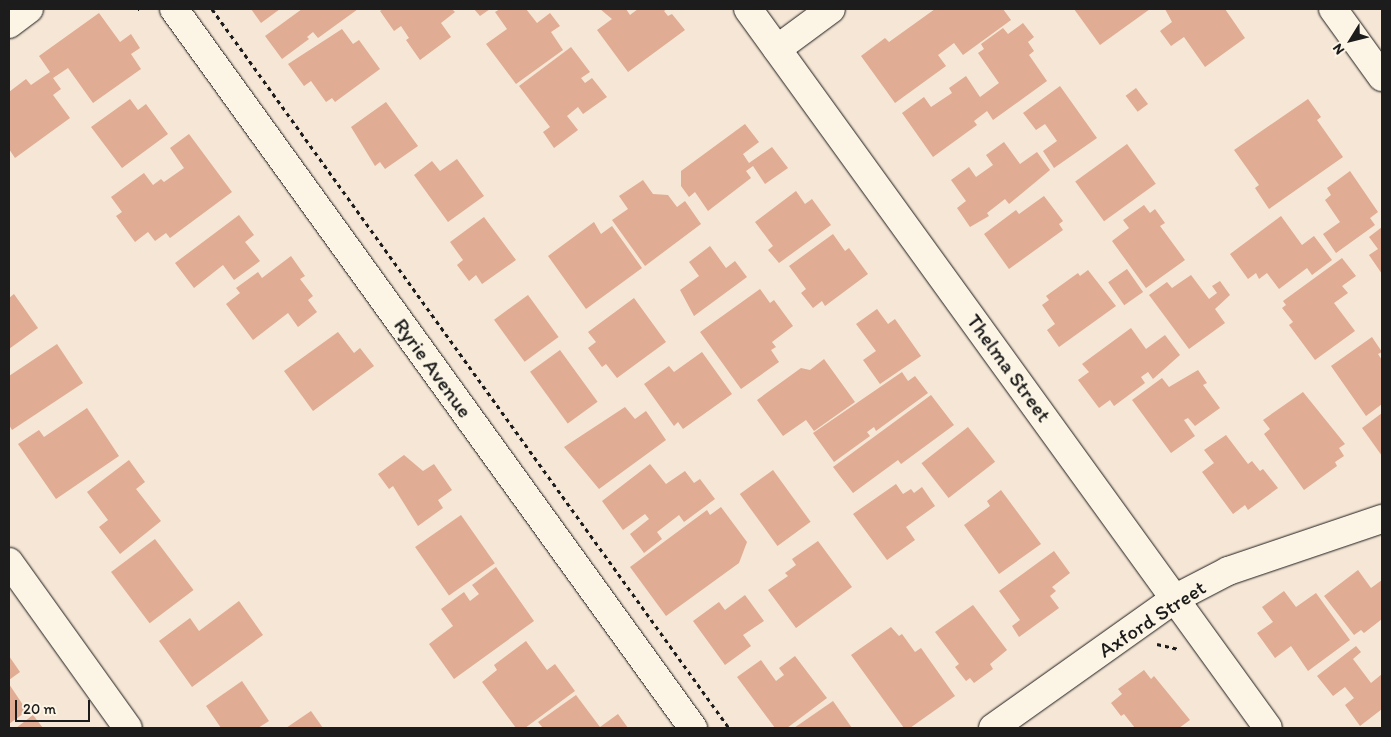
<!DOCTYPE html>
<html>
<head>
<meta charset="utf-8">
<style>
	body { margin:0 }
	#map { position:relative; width:1391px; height:737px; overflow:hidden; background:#f6e6d5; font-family:Itim,sans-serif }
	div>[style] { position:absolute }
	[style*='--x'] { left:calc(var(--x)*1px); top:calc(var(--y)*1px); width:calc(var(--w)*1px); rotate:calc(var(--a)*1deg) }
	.building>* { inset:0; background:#e0ac93; transform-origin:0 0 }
	.path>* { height:3px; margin-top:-1.5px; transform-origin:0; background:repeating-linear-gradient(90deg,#1c1c1c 0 4px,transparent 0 8px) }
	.roads { filter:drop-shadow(0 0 1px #1c1c1c) drop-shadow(0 0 1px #1c1c1c) }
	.street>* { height:28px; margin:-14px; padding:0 14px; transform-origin:14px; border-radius:14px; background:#fcf5e5 }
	span { translate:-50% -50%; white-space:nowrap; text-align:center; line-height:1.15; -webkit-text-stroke:4px #fcf5e5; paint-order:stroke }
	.street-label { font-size:21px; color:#1c1c1c }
	.frame { position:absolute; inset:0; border:10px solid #1c1c1c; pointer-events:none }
	.north { position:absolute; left:1326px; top:15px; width:50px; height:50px; -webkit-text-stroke:4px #fcf5e5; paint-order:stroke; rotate:234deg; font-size:14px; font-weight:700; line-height:20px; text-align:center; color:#1c1c1c }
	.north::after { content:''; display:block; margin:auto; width:18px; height:22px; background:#1c1c1c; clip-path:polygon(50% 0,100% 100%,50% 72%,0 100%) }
	.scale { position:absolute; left:15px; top:700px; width:75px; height:22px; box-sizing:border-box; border:2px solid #1c1c1c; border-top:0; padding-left:6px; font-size:15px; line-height:18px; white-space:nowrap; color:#1c1c1c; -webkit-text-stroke:4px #fcf5e5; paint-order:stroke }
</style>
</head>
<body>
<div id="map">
	<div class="building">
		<i style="clip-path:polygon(251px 9px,280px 9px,261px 23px)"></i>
		<i style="clip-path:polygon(302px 9px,358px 9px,318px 38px,313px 32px,307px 37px,309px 39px,282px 59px,265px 36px)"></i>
		<i style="clip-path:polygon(383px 9px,452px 9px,455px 12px,441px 23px,451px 37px,420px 60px,406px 40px,409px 38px,401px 26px,394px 31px,380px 11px)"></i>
		<i style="clip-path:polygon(474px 9px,490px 9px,480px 16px)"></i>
		<i style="clip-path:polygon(500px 9px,526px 9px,537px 23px,550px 13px,560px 26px,551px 32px,563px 50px,516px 84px,486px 44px,507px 29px,495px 12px)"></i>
		<i style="clip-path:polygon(600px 9px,626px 9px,630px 15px,638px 9px,667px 9px,664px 11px,668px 16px,672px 14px,685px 30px,628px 72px,597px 30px,612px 19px)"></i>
		<i style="clip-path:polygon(935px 9px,1003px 9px,1011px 20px,963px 55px,954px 43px,938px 55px,946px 66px,895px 103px,861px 56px,885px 38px,889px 42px)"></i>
		<i style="clip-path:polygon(1074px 9px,1150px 9px,1100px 45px)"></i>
		<i style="clip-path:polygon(1165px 9px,1225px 9px,1245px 38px,1205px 67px,1184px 37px,1171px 46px,1160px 31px,1172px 22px)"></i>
		<i style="clip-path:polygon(99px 13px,120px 42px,131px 34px,140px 48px,131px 54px,141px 69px,93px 103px,68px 68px,53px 78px,61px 89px,53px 95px,70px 118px,15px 158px,9px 149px,9px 92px,26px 79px,31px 85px,50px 72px,39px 56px)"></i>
		<i style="clip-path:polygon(1023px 23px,1034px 37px,1028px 42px,1034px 51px,1029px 55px,1047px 81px,993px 120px,987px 111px,974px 121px,977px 125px,933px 157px,902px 113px,924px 97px,931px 107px,952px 93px,949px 88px,966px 76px,980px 97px,999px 83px,978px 53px,984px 49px,981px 44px,1003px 28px,1008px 34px)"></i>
		<i style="clip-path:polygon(342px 29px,353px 44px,359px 40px,380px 69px,335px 102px,332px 98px,326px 102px,311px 81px,304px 86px,288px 64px)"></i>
		<i style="clip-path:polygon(571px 47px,590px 72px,581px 78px,585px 83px,592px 78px,607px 97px,583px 114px,578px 107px,567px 116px,578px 130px,554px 148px,543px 132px,550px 127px,519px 86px)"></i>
		<i style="clip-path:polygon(1060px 86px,1097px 138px,1054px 168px,1043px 151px,1057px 141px,1045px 124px,1036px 130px,1023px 113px)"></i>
		<i style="left:1136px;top:88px;width:20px;height:13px;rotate:53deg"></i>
		<i style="clip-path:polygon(130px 99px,138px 110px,146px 104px,168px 134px,122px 168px,91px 127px)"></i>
		<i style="clip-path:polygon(1308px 99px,1321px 117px,1317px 120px,1343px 157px,1269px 209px,1255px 188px,1259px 185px,1234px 150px)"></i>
		<i style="clip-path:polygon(386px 102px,418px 146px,385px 169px,380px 162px,375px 166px,351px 127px)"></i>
		<i style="clip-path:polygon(745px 124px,759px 142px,743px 154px,749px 163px,772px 147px,788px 168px,765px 184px,753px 166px,746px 171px,751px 178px,708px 211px,695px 192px,689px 197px,681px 186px,681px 171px)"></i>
		<i style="clip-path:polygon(189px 134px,232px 192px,170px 238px,166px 233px,155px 241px,148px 232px,135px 242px,116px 216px,122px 212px,111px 197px,144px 173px,153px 185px,161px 179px,164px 182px,184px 168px,170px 148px)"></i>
		<i style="clip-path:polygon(1004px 142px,1020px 164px,1037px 152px,1050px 170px,1009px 204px,1005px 199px,987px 213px,989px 216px,970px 227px,957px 208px,966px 201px,951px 180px,969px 167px,976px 177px,993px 165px,986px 155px)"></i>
		<i style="left:1127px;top:144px;width:49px;height:64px;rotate:54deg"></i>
		<i style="clip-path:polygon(457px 159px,484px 196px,448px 222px,414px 175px,432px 161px,440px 171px)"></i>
		<i style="clip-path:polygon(1350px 171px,1378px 212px,1370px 218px,1375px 225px,1336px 253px,1323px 234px,1340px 222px,1325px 200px,1331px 195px,1327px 188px)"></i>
		<i style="clip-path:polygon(643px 180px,653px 194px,668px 195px,677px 207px,685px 201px,701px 224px,645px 266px,612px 220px,628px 209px,619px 196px)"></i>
		<i style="clip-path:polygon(796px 191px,805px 204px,812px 199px,831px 225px,779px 263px,768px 250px,773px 246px,755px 222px)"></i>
		<i style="clip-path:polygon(1044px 196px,1063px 221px,1059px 224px,1063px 230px,1009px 269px,984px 234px,1016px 210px,1019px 214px)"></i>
		<i style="clip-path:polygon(1144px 205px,1150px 213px,1155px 209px,1165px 223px,1160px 226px,1185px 260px,1146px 288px,1112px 241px,1129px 228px,1123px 220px)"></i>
		<i style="clip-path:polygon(239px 215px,254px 235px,245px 242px,260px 261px,234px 280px,223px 265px,194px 288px,175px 263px)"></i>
		<i style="clip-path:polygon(1281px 216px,1302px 245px,1314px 236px,1332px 260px,1312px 275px,1307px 268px,1279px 289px,1267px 273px,1259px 279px,1256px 273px,1248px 279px,1230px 254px)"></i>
		<i style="clip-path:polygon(484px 217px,516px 260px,482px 284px,476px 275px,469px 281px,457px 265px,463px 260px,450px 242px)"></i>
		<i style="clip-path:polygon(594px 222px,601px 234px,612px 226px,642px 268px,586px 309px,548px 256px)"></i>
		<i style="clip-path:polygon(1382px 227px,1382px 274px,1369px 255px,1378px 249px,1369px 237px)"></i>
		<i style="clip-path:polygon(833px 234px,845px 251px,849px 248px,868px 274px,825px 306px,822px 301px,813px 308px,801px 293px,806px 289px,789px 266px)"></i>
		<i style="clip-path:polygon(710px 246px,726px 268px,735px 261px,747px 277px,694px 316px,680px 290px,699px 276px,689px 262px)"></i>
		<i style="clip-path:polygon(291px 256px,305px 276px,300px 279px,313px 296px,308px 300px,317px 312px,298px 327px,288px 313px,253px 340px,226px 304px,240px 293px,236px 288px,258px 272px,262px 278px)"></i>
		<i style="clip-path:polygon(1342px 258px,1356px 276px,1342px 286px,1348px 293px,1334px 303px,1355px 331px,1315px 360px,1289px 325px,1293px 322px,1282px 308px,1286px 305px,1283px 301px)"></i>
		<i style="left:1127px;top:269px;width:28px;height:23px;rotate:55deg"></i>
		<i style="clip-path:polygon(1088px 270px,1116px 306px,1059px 347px,1047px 330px,1055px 324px,1042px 305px,1049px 300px,1046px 296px,1078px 273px,1080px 276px)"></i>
		<i style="clip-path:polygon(1191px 275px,1209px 299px,1217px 293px,1212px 286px,1220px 281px,1230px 295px,1215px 309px,1225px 323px,1189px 349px,1149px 295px,1167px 282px,1172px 288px)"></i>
		<i style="clip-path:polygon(760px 289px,770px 303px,774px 300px,793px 326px,772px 342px,776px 347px,771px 350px,779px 362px,741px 389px,700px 332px)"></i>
		<i style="clip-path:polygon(14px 294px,38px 328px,9px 349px,9px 298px)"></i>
		<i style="left:528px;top:295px;width:52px;height:42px;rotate:54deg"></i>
		<i style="clip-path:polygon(634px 298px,666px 342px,617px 378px,606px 364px,602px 367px,588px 348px,596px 342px,588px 332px)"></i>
		<i style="clip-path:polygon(877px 309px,888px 324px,895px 319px,921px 356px,880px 384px,863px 360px,876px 351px,856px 324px)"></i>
		<i style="clip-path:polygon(1131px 328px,1146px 349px,1165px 335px,1180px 355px,1153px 379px,1148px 372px,1141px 377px,1145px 383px,1114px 406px,1110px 400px,1099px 408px,1078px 380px,1089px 372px,1082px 364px)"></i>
		<i style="clip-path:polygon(338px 332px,354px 353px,360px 348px,374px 366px,313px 411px,284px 371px)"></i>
		<i style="clip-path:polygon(1372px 337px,1382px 352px,1378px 354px,1382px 360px,1382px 404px,1366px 416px,1331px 366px)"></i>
		<i style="clip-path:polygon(57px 344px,83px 383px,12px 430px,9px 425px,9px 376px)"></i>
		<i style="left:560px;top:350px;width:64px;height:37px;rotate:54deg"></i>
		<i style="clip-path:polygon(702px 352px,732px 394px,683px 429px,678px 422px,674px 426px,644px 384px,669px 366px,674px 372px)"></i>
		<i style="clip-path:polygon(824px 359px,855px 402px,814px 431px,806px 420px,783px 436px,757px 400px,801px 368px,810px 370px)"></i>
		<i style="clip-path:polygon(1198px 370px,1207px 383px,1203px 385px,1220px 408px,1195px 426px,1188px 418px,1184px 420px,1195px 436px,1171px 453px,1132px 400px,1162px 378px,1169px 387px)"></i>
		<i style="clip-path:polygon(902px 372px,908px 381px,915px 376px,928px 393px,876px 431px,874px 427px,867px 432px,870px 436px,834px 462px,813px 433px)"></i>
		<i style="clip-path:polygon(1303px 392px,1345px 444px,1339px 448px,1344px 456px,1335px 462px,1337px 466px,1304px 490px,1264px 434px,1270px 429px,1263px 420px)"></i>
		<i style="clip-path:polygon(931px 395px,954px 425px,901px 464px,898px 460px,853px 493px,833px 467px)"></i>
		<i style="clip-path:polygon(625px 407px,635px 419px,646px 411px,666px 440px,599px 489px,564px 447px)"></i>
		<i style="clip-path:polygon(87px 408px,119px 456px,56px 499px,18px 444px,39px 430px,44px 437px)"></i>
		<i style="clip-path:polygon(1382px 413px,1382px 456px,1362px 428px)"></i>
		<i style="left:968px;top:427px;width:44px;height:59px;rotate:52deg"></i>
		<i style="clip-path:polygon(1226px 435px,1248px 464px,1252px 461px,1260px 471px,1263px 469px,1278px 488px,1248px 510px,1245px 505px,1233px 514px,1202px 472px,1214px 463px,1204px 450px)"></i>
		<i style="clip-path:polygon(404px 455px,423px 471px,434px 464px,452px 490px,438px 500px,443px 508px,418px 526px,393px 486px,389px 489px,378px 474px)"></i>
		<i style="clip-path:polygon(129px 460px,145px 482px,136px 489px,161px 521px,120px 554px,99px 527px,108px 520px,87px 492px)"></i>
		<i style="clip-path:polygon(650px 464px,666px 484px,685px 471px,694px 483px,700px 479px,715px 499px,684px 522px,679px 515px,657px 532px,662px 539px,644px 553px,630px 534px,649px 519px,645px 514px,623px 530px,602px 501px)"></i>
		<i style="left:773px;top:470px;width:64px;height:41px;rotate:54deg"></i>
		<i style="clip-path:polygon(896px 484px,903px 494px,911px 489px,914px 493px,922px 487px,935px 506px,906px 527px,915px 540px,887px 560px,853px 514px)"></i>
		<i style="clip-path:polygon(1001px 490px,1041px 544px,999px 574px,964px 525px,990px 506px,987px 501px)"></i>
		<i style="clip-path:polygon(721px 507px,747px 542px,739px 563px,666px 616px,630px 567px,707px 510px,710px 515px)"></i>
		<i style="left:461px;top:515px;width:59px;height:56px;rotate:55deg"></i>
		<i style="left:155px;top:539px;width:64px;height:55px;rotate:53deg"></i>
		<i style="clip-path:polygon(818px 541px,852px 587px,796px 628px,768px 590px,788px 576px,785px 573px,796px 565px,792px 559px)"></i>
		<i style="clip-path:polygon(1054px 551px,1070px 573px,1052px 587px,1056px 591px,1050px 596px,1059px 608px,1019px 637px,1012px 626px,1020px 620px,999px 591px)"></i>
		<i style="clip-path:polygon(496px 567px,534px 621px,454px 679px,429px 644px,453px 626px,441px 609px,464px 592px,470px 601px,479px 594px,472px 585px)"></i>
		<i style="clip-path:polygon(1358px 570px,1371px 588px,1382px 580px,1382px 619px,1364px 633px,1361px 630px,1354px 635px,1324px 596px)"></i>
		<i style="clip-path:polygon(1284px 591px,1296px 607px,1316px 593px,1350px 640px,1308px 671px,1291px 646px,1275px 658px,1257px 633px,1273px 622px,1262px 607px)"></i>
		<i style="clip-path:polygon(745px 595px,764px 621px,743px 635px,751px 646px,725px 665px,693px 621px,719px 602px,725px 610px)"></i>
		<i style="clip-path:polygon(239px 601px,263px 635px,192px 687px,159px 641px,190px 618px,199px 631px)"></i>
		<i style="clip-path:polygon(973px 605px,1007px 650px,990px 664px,993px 669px,974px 683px,970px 678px,966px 681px,955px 667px,959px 664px,935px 632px)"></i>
		<i style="clip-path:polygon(891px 627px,899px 636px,902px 634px,915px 652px,921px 648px,955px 696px,910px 728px,904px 728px,851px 655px)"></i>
		<i style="clip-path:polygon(526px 641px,547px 670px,555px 664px,575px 691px,525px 728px,516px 728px,482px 682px,497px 670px,494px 665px)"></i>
		<i style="clip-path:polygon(1356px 646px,1361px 652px,1353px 659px,1371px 683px,1382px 674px,1382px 709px,1360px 726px,1345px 705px,1354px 698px,1345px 687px,1333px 696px,1317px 676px)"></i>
		<i style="clip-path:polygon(9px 656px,20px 672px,9px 680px)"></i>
		<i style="clip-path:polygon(795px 656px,827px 698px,787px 728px,775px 728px,737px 677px,761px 660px,776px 681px,784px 675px,779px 668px)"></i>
		<i style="clip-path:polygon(1144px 670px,1151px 679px,1154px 676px,1190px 720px,1179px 728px,1135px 728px,1124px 714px,1121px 716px,1111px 703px,1122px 694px,1118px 689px)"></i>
		<i style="clip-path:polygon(242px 681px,269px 721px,258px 728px,221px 728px,206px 706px)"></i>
		<i style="clip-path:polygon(9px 684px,27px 711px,9px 724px)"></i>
		<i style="clip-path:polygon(576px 695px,600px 727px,618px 714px,628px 728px,543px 728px,538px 722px)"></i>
		<i style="clip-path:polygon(833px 701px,852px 728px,794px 728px)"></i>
		<i style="clip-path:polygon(311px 711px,323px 728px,286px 728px)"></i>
		<i style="clip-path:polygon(33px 715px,43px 728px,16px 728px)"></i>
	</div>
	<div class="path">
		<i style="--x:138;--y:9;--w:1;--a:0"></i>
		<i style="--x:212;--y:9;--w:886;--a:54.28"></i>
		<i style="--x:1157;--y:644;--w:22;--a:13"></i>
	</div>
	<div class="roads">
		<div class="street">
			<i style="--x:174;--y:9;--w:887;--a:54.18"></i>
			<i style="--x:748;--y:9;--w:887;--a:54.12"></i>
			<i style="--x:1333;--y:9;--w:84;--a:54.2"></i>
			<i style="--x:9;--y:24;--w:25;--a:-37"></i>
			<i style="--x:777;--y:49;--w:67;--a:-36.5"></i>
			<i style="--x:9;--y:562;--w:204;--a:54.4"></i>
			<i style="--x:993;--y:728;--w:224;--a:-35.4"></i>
			<i style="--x:1176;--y:598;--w:59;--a:-27.4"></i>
			<i style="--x:1228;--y:571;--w:163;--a:-18.7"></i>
		</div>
	</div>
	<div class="street-label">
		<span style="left:433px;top:368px;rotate:54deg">Ryrie Avenue</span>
		<span style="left:1009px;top:368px;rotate:54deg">Thelma Street</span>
		<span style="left:1152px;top:619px;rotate:-33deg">Axford Street</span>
	</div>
	<div class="frame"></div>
	<div class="north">N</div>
	<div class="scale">20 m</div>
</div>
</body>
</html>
